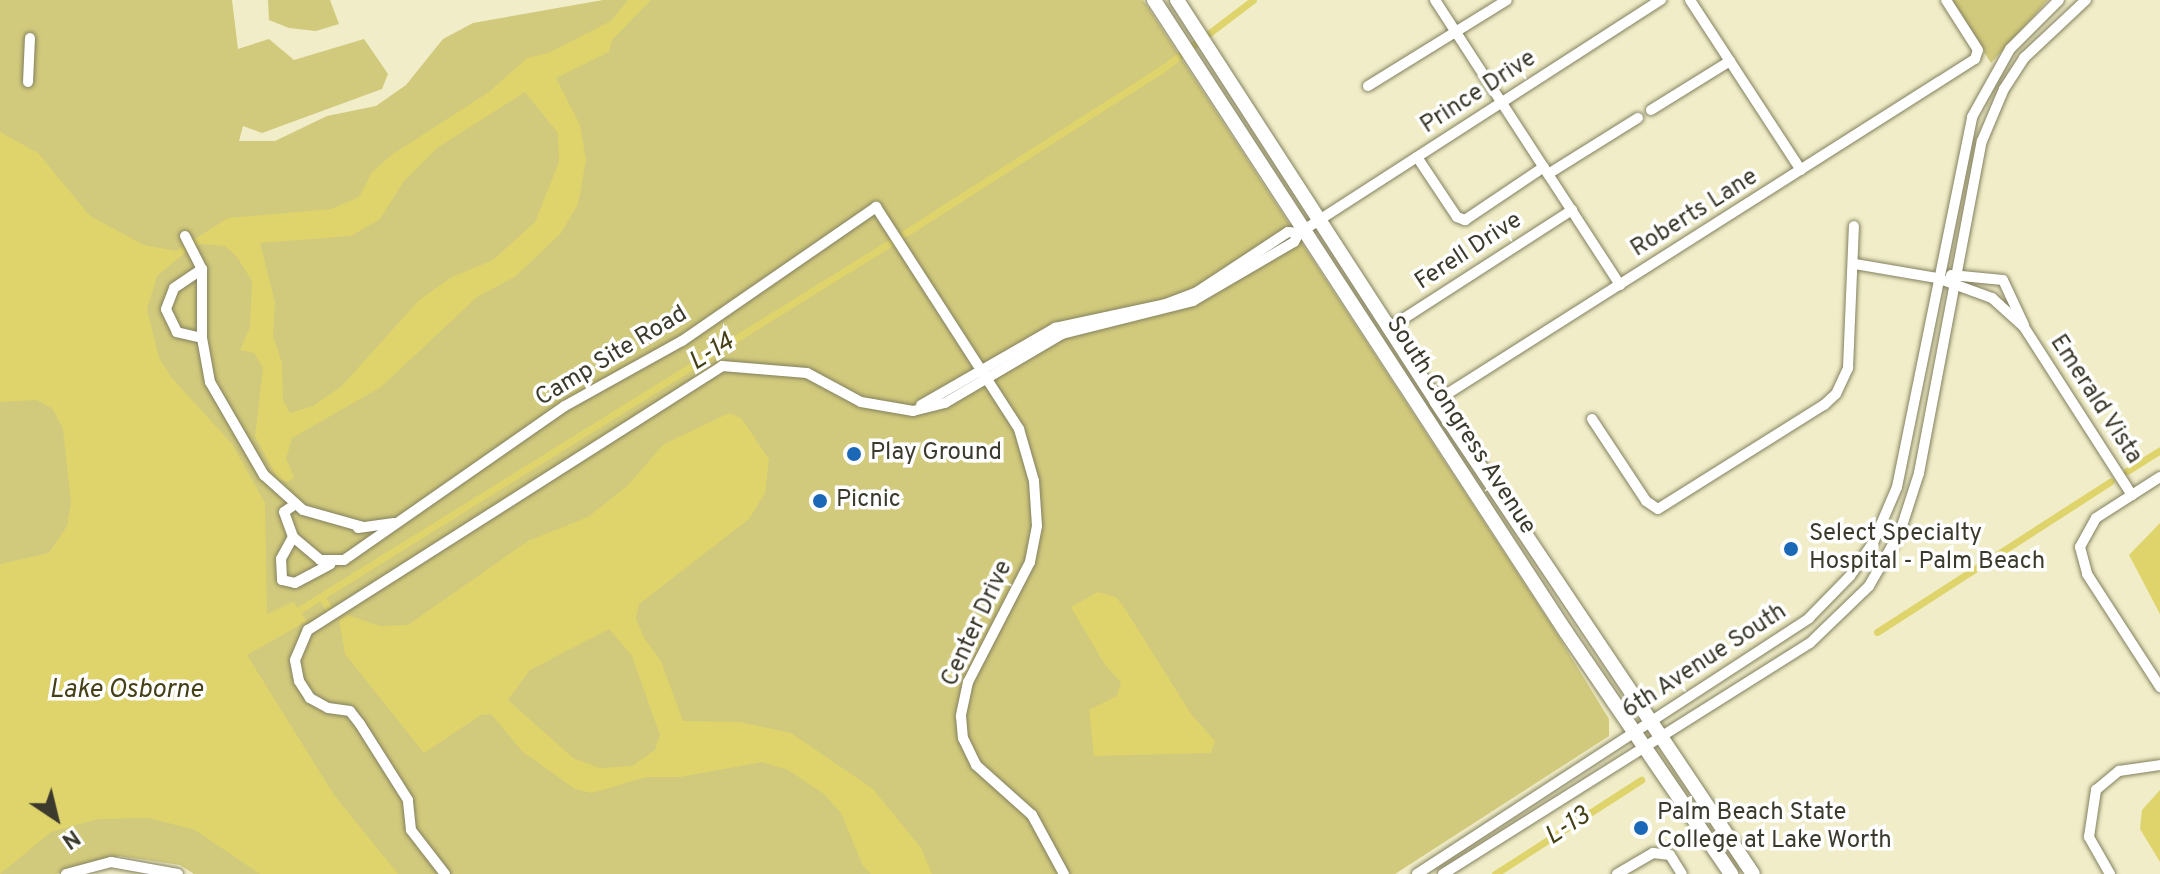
<!DOCTYPE html>
<html>
<head>
<meta charset="utf-8">
<style>
	body { margin:0 }
	#map { position:relative; width:2160px; height:874px; overflow:hidden; background:#f0edc8; font-family:Overpass,sans-serif }
	div>[style] { position:absolute }
	[style*='--x'] { left:calc(var(--x)*1px); top:calc(var(--y)*1px); width:calc(var(--w)*1px); rotate:calc(var(--a)*1deg) }
	.green>* { inset:0; background:#d1c97c }
	.water>* { inset:0; background:#dfd46c }
	.canal>* { height:7px; margin:-3.5px; padding:0 3.5px; transform-origin:3.5px; border-radius:3.5px; background:#dfd46c }
	.roads { filter:drop-shadow(0 0 2px #83805f) drop-shadow(0 0 2px #83805f) }
	.minor>* { height:10px; margin:-5px; padding:0 5px; transform-origin:5px; border-radius:5px; background:#fff }
	.major>* { height:14px; margin:-7px; padding:0 7px; transform-origin:7px; border-radius:7px; background:#fff }
	.dots>* { width:22px; height:22px; translate:-50% -50%; box-sizing:border-box; border:4px solid #fff; border-radius:50% }
	span { translate:-50% -50%; white-space:nowrap; text-align:center; line-height:1.15; -webkit-text-stroke:7px #fff; paint-order:stroke }
	.street-label { font-size:24px; color:#3c3a2c }
	.poi-label { font-size:24px; color:#3c3a2c }
	.left { translate:0 -50%; text-align:left }
	.water-label { font-size:26px; color:#454015; font-style:italic }
	.north { position:absolute; left:16px; top:778px; width:80px; height:80px; -webkit-text-stroke:6px #fff; paint-order:stroke; rotate:145deg; font-size:22px; font-weight:700; line-height:32px; text-align:center; color:#3c3a2c }
	.north::after { content:''; display:block; margin:auto; width:28px; height:36px; background:#3c3a2c; clip-path:polygon(50% 0,100% 100%,50% 72%,0 100%) }
</style>
</head>
<body>
<div id="map">
	<div class="green">
		<i style="clip-path:polygon(0 0,232px 0,238px 49px,269px 39px,294px 60px,364px 39px,388px 74px,382px 89px,262px 133px,243px 126px,239px 141px,275px 141px,327px 116px,376px 106px,406px 85px,443px 39px,473px 23px,603px 0,1143px 0,1552px 626px,1609px 719px,1609px 736px,1395px 874px,194px 874px,180px 865px,119px 856px,56px 874px,0 874px)"></i>
		<i style="clip-path:polygon(268px 0,330px 0,339px 24px,316px 31px,289px 28px,269px 20px)"></i>
		<i style="clip-path:polygon(1951px 0,2048px 0,1991px 63px)"></i>
	</div>
	<div class="water">
		<i style="clip-path:polygon(evenodd,628px 0,651px 0,612px 40px,609px 52px,556px 78px,580px 125px,586px 160px,578px 204px,561px 233px,516px 276px,477px 297px,381px 387px,292px 438px,286px 459px,294px 477px,288px 482px,278px 479px,255px 436px,263px 368px,254px 353px,240px 350px,250px 327px,252px 281px,237px 257px,225px 246px,201px 244px,186px 252px,157px 276px,147px 309px,159px 358px,171px 377px,232px 444px,265px 503px,267px 614px,293px 602px,307px 621px,247px 655px,334px 795px,398px 874px,260px 874px,195px 830px,149px 818px,98px 819px,51px 832px,0 874px,0 564px,49px 553px,67px 526px,71px 503px,63px 429px,53px 409px,37px 400px,0 402px,0 132px,38px 153px,90px 216px,144px 245px,176px 251px,228px 218px,331px 209px,359px 197px,372px 172px,393px 154px,489px 92px,527px 58px,548px 53px,611px 21px,628px 0,525px 92px,558px 133px,559px 162px,535px 222px,493px 260px,452px 277px,419px 300px,342px 386px,313px 406px,290px 413px,283px 400px,282px 363px,273px 336px,275px 302px,260px 243px,351px 236px,380px 219px,404px 181px,437px 148px,525px 92px)"></i>
		<i style="clip-path:polygon(evenodd,729px 413px,741px 418px,769px 459px,765px 493px,749px 519px,639px 604px,636px 619px,644px 638px,661px 661px,683px 721px,740px 722px,791px 733px,873px 789px,921px 848px,932px 874px,871px 874px,863px 866px,841px 813px,824px 794px,788px 770px,762px 762px,680px 777px,647px 777px,592px 793px,575px 789px,523px 752px,491px 714px,481px 715px,424px 753px,345px 654px,339px 620px,348px 615px,380px 626px,408px 625px,528px 541px,588px 517px,627px 486px,664px 444px,729px 413px,609px 629px,632px 656px,660px 735px,655px 750px,632px 766px,600px 768px,573px 758px,508px 700px,530px 670px,609px 629px)"></i>
		<i style="clip-path:polygon(2160px 523px,2160px 614px,2129px 555px)"></i>
		<i style="clip-path:polygon(1098px 592px,1116px 597px,1127px 612px,1191px 714px,1215px 741px,1211px 753px,1094px 756px,1089px 710px,1117px 696px,1121px 682px,1105px 665px,1071px 607px)"></i>
		<i style="clip-path:polygon(2160px 790px,2160px 862px,2140px 829px,2142px 810px)"></i>
	</div>
	<div class="canal">
		<i style="--x:2127;--y:471;--w:39;--a:-32"></i>
		<i style="--x:321;--y:597;--w:14;--a:56"></i>
		<i style="--x:291;--y:615;--w:699;--a:-31.85"></i>
		<i style="--x:885;--y:246;--w:329;--a:-32.6"></i>
		<i style="--x:1162;--y:69;--w:114;--a:-37.2"></i>
		<i style="--x:1877;--y:632;--w:278;--a:-32.8"></i>
		<i style="--x:1495;--y:874;--w:174;--a:-32.8"></i>
	</div>
	<div class="roads">
		<div class="minor">
			<i style="--x:1435;--y:0;--w:340;--a:57"></i>
			<i style="--x:1690;--y:0;--w:203;--a:56.9"></i>
			<i style="--x:28;--y:82;--w:44;--a:-87.4"></i>
			<i style="--x:1368;--y:86;--w:163;--a:-31.7"></i>
			<i style="--x:1651;--y:110;--w:93;--a:-31.8"></i>
			<i style="--x:1417;--y:157;--w:72;--a:56.3"></i>
			<i style="--x:1457;--y:217;--w:9;--a:21"></i>
			<i style="--x:1465;--y:220;--w:95;--a:-33.9"></i>
			<i style="--x:1548;--y:174;--w:106;--a:-31.9"></i>
			<i style="--x:185;--y:236;--w:37;--a:63"></i>
			<i style="--x:202;--y:269;--w:69;--a:90"></i>
			<i style="--x:202;--y:338;--w:45;--a:79.7"></i>
			<i style="--x:210;--y:382;--w:108;--a:59.9"></i>
			<i style="--x:264;--y:475;--w:52;--a:41.9"></i>
			<i style="--x:303;--y:510;--w:62;--a:15.8"></i>
			<i style="--x:1855;--y:264;--w:83;--a:9.7"></i>
			<i style="--x:1937;--y:278;--w:59;--a:20"></i>
			<i style="--x:1992;--y:298;--w:43;--a:42.2"></i>
			<i style="--x:2024;--y:327;--w:200;--a:57.3"></i>
			<i style="--x:1951;--y:275;--w:52;--a:5.5"></i>
			<i style="--x:2003;--y:280;--w:50;--a:65"></i>
			<i style="--x:1389;--y:328;--w:218;--a:-32.8"></i>
			<i style="--x:202;--y:338;--w:26;--a:-167"></i>
			<i style="--x:177;--y:332;--w:25;--a:-116"></i>
			<i style="--x:166;--y:309;--w:22;--a:-69"></i>
			<i style="--x:174;--y:288;--w:34;--a:-34"></i>
			<i style="--x:1436;--y:401;--w:638;--a:-32.4"></i>
			<i style="--x:1975;--y:59;--w:9;--a:-72"></i>
			<i style="--x:1978;--y:50;--w:59;--a:-122.6"></i>
			<i style="--x:921;--y:405;--w:155;--a:-29.9"></i>
			<i style="--x:1055;--y:328;--w:114;--a:-12.2"></i>
			<i style="--x:1166;--y:304;--w:33;--a:-21"></i>
			<i style="--x:1197;--y:292;--w:109;--a:-33.4"></i>
			<i style="--x:1288;--y:232;--w:11;--a:5"></i>
			<i style="--x:1592;--y:419;--w:98;--a:56.6"></i>
			<i style="--x:1646;--y:501;--w:14;--a:34"></i>
			<i style="--x:1658;--y:509;--w:196;--a:-32.1"></i>
			<i style="--x:1824;--y:405;--w:16;--a:-43"></i>
			<i style="--x:1836;--y:394;--w:29;--a:-65"></i>
			<i style="--x:1848;--y:368;--w:142;--a:-87.6"></i>
			<i style="--x:2160;--y:477;--w:76;--a:147.4"></i>
			<i style="--x:2096;--y:518;--w:33;--a:119"></i>
			<i style="--x:2080;--y:547;--w:28;--a:75"></i>
			<i style="--x:2087;--y:574;--w:135;--a:57.1"></i>
			<i style="--x:294;--y:505;--w:12;--a:145"></i>
			<i style="--x:284;--y:512;--w:27;--a:70"></i>
			<i style="--x:293;--y:537;--w:25;--a:119"></i>
			<i style="--x:281;--y:559;--w:21;--a:87"></i>
			<i style="--x:282;--y:580;--w:13;--a:13"></i>
			<i style="--x:295;--y:583;--w:40;--a:-28"></i>
			<i style="--x:358;--y:528;--w:36;--a:-8"></i>
			<i style="--x:293;--y:537;--w:35;--a:40"></i>
			<i style="--x:320;--y:560;--w:24;--a:0"></i>
			<i style="--x:344;--y:560;--w:269;--a:-34.9"></i>
			<i style="--x:565;--y:406;--w:134;--a:-29.1"></i>
			<i style="--x:682;--y:341;--w:236;--a:-34.6"></i>
			<i style="--x:876;--y:207;--w:264;--a:57.2"></i>
			<i style="--x:1019;--y:429;--w:54;--a:73.9"></i>
			<i style="--x:1034;--y:481;--w:45;--a:86.2"></i>
			<i style="--x:1037;--y:526;--w:37;--a:101"></i>
			<i style="--x:1030;--y:562;--w:135;--a:117.3"></i>
			<i style="--x:968;--y:682;--w:35;--a:102"></i>
			<i style="--x:961;--y:716;--w:22;--a:85"></i>
			<i style="--x:963;--y:738;--w:30;--a:64"></i>
			<i style="--x:976;--y:765;--w:75;--a:41.8"></i>
			<i style="--x:1032;--y:815;--w:67;--a:61.5"></i>
			<i style="--x:66;--y:874;--w:47;--a:-14.9"></i>
			<i style="--x:111;--y:862;--w:68;--a:10.2"></i>
			<i style="--x:445;--y:874;--w:56;--a:-127.7"></i>
			<i style="--x:411;--y:830;--w:30;--a:-96"></i>
			<i style="--x:408;--y:800;--w:90;--a:-122.3"></i>
			<i style="--x:360;--y:724;--w:16;--a:-128"></i>
			<i style="--x:350;--y:711;--w:22;--a:-172"></i>
			<i style="--x:328;--y:708;--w:21;--a:-151"></i>
			<i style="--x:310;--y:698;--w:20;--a:-123"></i>
			<i style="--x:299;--y:681;--w:21;--a:-101"></i>
			<i style="--x:295;--y:660;--w:33;--a:-67"></i>
			<i style="--x:308;--y:630;--w:491;--a:-32.5"></i>
			<i style="--x:722;--y:366;--w:85;--a:4.7"></i>
			<i style="--x:807;--y:373;--w:61;--a:28.2"></i>
			<i style="--x:861;--y:402;--w:53;--a:9.8"></i>
			<i style="--x:913;--y:411;--w:33;--a:-14"></i>
			<i style="--x:945;--y:403;--w:136;--a:-30.5"></i>
			<i style="--x:1062;--y:334;--w:135;--a:-14.1"></i>
			<i style="--x:1193;--y:301;--w:117;--a:-30.3"></i>
			<i style="--x:1294;--y:242;--w:10;--a:-61"></i>
			<i style="--x:1299;--y:233;--w:431;--a:-32.8"></i>
			<i style="--x:1417;--y:874;--w:468;--a:-33.1"></i>
			<i style="--x:1809;--y:618;--w:59;--a:-45.7"></i>
			<i style="--x:1850;--y:576;--w:40;--a:-55.1"></i>
			<i style="--x:1873;--y:543;--w:61;--a:-66.8"></i>
			<i style="--x:1897;--y:487;--w:378;--a:-78.5"></i>
			<i style="--x:1972;--y:117;--w:78;--a:-60.8"></i>
			<i style="--x:2010;--y:49;--w:69;--a:-45"></i>
			<i style="--x:1443;--y:874;--w:434;--a:-32.2"></i>
			<i style="--x:1810;--y:643;--w:82;--a:-44"></i>
			<i style="--x:1869;--y:586;--w:62;--a:-60.1"></i>
			<i style="--x:1900;--y:532;--w:62;--a:-72.1"></i>
			<i style="--x:1919;--y:473;--w:338;--a:-79.3"></i>
			<i style="--x:1982;--y:141;--w:56;--a:-67.1"></i>
			<i style="--x:2004;--y:89;--w:37;--a:-57"></i>
			<i style="--x:2024;--y:58;--w:85;--a:-43.1"></i>
			<i style="--x:1617;--y:874;--w:42;--a:-30.3"></i>
			<i style="--x:1653;--y:853;--w:17;--a:7"></i>
			<i style="--x:1670;--y:855;--w:22;--a:58"></i>
			<i style="--x:2110;--y:874;--w:43;--a:-119.6"></i>
			<i style="--x:2089;--y:837;--w:48;--a:-81.5"></i>
			<i style="--x:2096;--y:790;--w:30;--a:-40"></i>
			<i style="--x:2119;--y:771;--w:41;--a:-8.3"></i>
		</div>
		<div class="major">
			<i style="--x:1154;--y:0;--w:754;--a:56.9"></i>
			<i style="--x:1566;--y:632;--w:293;--a:55.7"></i>
			<i style="--x:1177;--y:0;--w:477;--a:57.1"></i>
			<i style="--x:1436;--y:401;--w:569;--a:56.17"></i>
		</div>
	</div>
	<div class="dots">
		<i style="left:854px;top:454px;background:#1b68b7"></i>
		<i style="left:820px;top:501px;background:#1b68b7"></i>
		<i style="left:1791px;top:549px;background:#1b68b7"></i>
		<i style="left:1641px;top:828px;background:#1b68b7"></i>
	</div>
	<div class="street-label">
		<span style="left:1479px;top:93px;rotate:-33deg">Prince Drive</span>
		<span style="left:1695px;top:214px;rotate:-32deg">Roberts Lane</span>
		<span style="left:1469px;top:252px;rotate:-33deg">Ferell Drive</span>
		<span style="left:612px;top:357px;rotate:-31deg">Camp Site Road</span>
		<span style="left:2095px;top:400px;rotate:57deg">Emerald Vista</span>
		<span style="left:1460px;top:426px;rotate:57deg">South Congress Avenue</span>
		<span style="left:978px;top:624px;rotate:-65deg">Center Drive</span>
		<span style="left:1705px;top:662px;rotate:-33deg">6th Avenue South</span>
	</div>
	<div class="poi-label">
		<span class="left" style="left:870px;top:454px">Play Ground</span>
		<span class="left" style="left:836px;top:501px">Picnic</span>
		<span class="left" style="left:1809px;top:549px">Select Specialty<br>Hospital - Palm Beach</span>
		<span class="left" style="left:1657px;top:828px">Palm Beach State<br>College at Lake Worth</span>
	</div>
	<div class="water-label">
		<span style="left:712px;top:353px;rotate:-32deg">L-14</span>
		<span style="left:126px;top:691px">Lake Osborne</span>
		<span style="left:1568px;top:827px;rotate:-33deg">L-13</span>
	</div>
	<div class="north">N</div>
</div>
</body>
</html>
